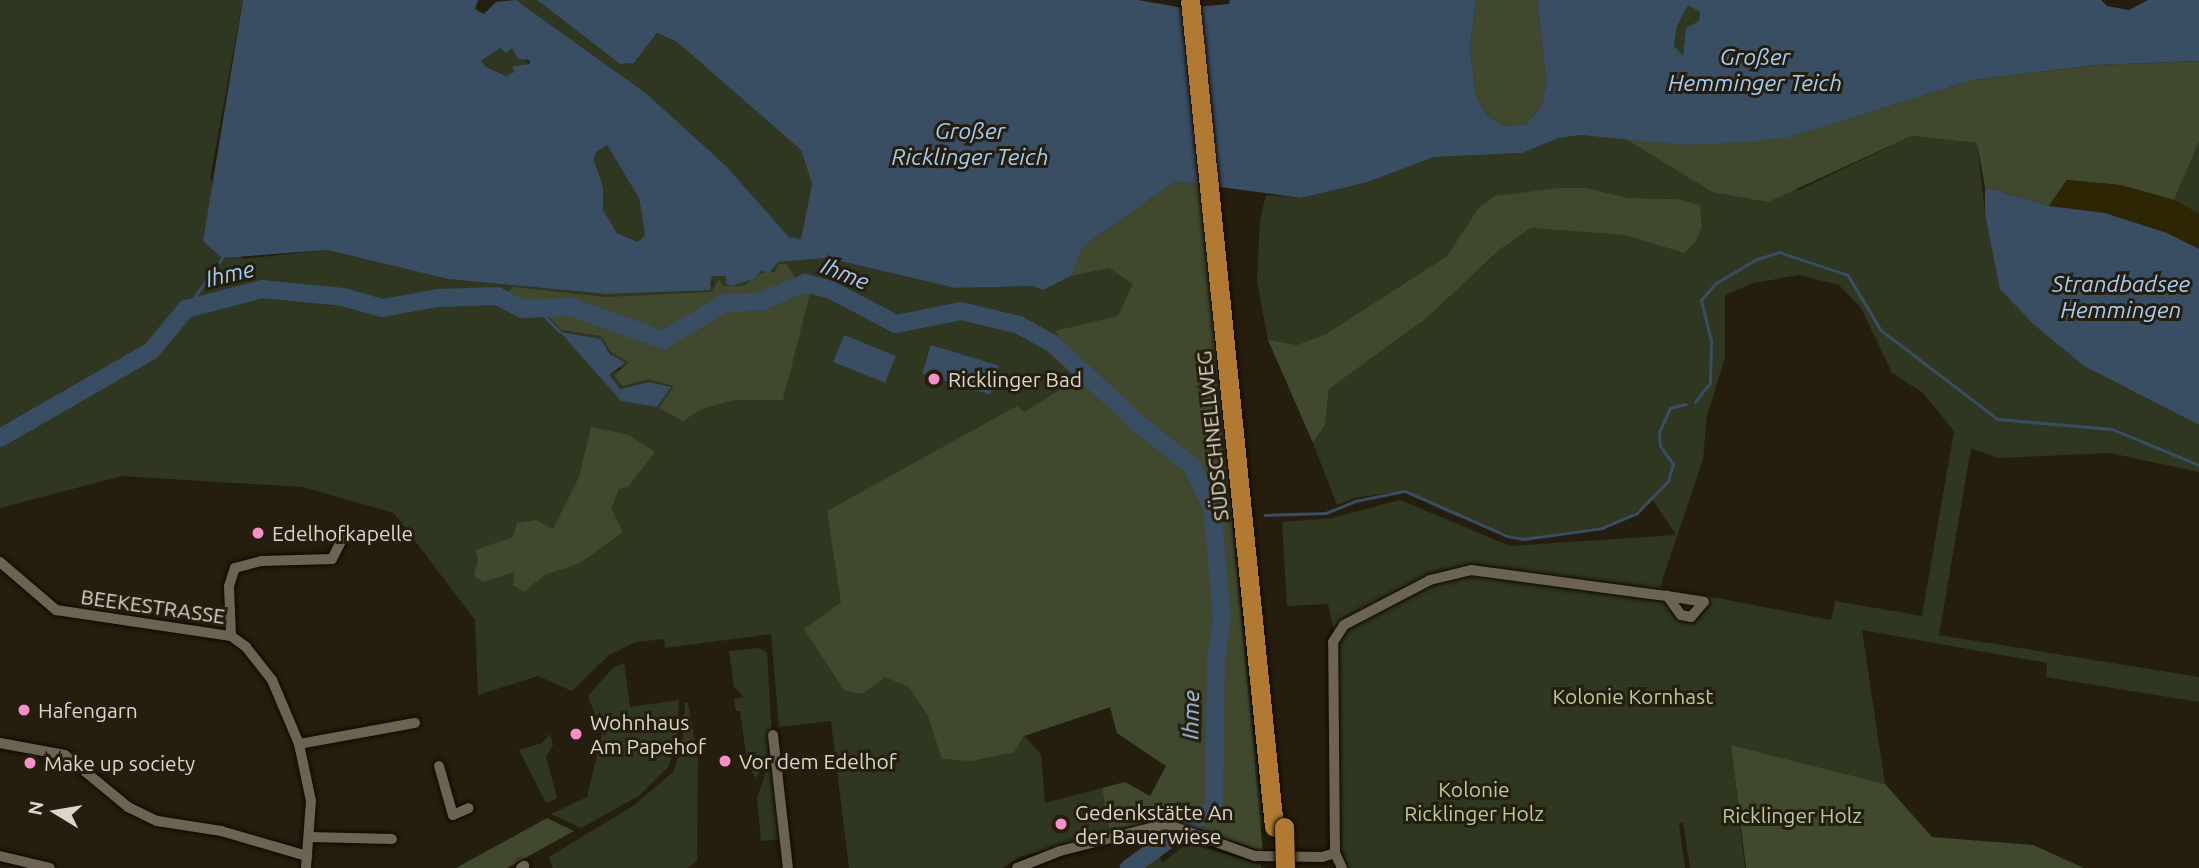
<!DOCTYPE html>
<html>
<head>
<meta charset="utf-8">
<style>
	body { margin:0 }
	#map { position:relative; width:2199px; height:868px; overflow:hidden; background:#251e0e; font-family:Ubuntu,sans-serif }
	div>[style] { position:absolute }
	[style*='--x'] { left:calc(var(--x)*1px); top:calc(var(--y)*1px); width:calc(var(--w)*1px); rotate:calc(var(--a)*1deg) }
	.green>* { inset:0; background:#2f3721 }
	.forest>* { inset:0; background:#40492e }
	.sand>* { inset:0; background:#2e2504 }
	.water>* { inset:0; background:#394d63; transform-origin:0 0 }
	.stream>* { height:2.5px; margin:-1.25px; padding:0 1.25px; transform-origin:1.25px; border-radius:1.25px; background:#394d63 }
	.river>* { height:18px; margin:-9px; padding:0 9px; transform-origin:9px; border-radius:9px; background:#394d63 }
	.roads { filter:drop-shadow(0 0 2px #0e0800) drop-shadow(0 0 2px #0e0800) }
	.street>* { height:10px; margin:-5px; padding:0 5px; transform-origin:5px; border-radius:5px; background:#6c6352 }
	.highway>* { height:19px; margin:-9.5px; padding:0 9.5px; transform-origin:9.5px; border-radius:9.5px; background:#b27933 }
	.bridges { filter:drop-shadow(0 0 2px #0e0800) drop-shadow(0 0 2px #0e0800) }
	.highway-bridge>* { height:19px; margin:-9.5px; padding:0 9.5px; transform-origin:9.5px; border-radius:9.5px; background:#b27933 }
	.dots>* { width:19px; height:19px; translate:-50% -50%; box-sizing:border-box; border:4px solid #251e0e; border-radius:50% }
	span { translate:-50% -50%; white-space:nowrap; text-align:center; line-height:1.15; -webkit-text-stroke:6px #251e0e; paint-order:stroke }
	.poi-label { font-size:21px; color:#dbd6cc }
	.left { translate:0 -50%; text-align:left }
	.street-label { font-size:21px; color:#dbd6cc }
	.park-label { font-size:21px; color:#b8cb96 }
	.water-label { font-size:23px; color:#a4ccf8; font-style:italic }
	.north { position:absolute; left:21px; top:777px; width:70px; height:70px; -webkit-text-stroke:5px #251e0e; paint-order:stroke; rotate:281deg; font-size:19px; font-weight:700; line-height:28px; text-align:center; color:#dbd6cc }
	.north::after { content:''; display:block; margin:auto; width:24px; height:32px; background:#dbd6cc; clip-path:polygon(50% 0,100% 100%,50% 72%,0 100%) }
</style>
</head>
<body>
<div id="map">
	<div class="green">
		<i style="clip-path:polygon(evenodd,0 0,243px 0,210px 178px,242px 259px,327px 250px,448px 279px,606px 294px,713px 285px,712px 276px,719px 274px,727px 276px,726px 284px,731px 286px,778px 262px,827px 258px,955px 288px,1034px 286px,1200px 183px,1263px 827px,1191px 829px,1167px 820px,1150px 797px,1166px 766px,1117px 733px,1110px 707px,1024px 736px,1041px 754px,1045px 803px,1102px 788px,1110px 834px,1020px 857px,1002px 868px,849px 868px,831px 721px,779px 727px,771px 634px,665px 648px,664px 639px,636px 642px,609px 655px,572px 691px,538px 676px,478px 695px,475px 620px,394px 513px,303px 487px,122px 476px,0 508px,0 0,562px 333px,601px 339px,621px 369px,608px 375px,620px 389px,649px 382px,671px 387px,621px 401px,562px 333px)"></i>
		<i style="clip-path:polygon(516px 0,537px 0,620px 64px,634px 63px,657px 33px,677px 42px,801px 150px,812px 184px,801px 239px,789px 237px,726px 166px,647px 94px)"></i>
		<i style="clip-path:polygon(1688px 4px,1700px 12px,1699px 21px,1686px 28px,1683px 56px,1674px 46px,1677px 26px)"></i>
		<i style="clip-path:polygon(500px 48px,506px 53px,512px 48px,530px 64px,512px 66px,514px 72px,506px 76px,486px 67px,481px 61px)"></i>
		<i style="clip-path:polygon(evenodd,1582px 135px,1622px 137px,1712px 192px,1799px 190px,1912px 136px,1977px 143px,1985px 214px,2001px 289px,2033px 324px,2084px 366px,2199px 425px,2199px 472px,2110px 453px,1998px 458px,1971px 448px,1939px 635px,2199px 677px,2199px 702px,2046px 677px,2047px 663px,1862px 630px,1885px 784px,1731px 745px,1745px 868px,1690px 868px,1683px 822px,1679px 824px,1685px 868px,1347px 868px,1339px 850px,1336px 640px,1328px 604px,1287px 606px,1282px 522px,1332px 518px,1400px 500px,1510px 546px,1676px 535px,1653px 500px,1618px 524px,1523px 539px,1448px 513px,1405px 491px,1354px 498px,1337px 505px,1313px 443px,1325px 425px,1329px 389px,1428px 317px,1499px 250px,1531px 228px,1624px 235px,1684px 253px,1702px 227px,1701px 216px,1699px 205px,1677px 199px,1630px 198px,1585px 188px,1479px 207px,1447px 256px,1326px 334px,1297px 345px,1268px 340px,1257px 281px,1260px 220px,1266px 195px,1301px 198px,1368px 182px,1434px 157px,1522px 153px,1559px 138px,1582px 135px,1799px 275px,1839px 285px,1861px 308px,1892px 373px,1923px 393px,1954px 431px,1922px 616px,1835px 601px,1831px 620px,1660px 587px,1703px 459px,1707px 416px,1725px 358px,1725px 295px,1754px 283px,1799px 275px)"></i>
		<i style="clip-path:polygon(2199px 142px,2199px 214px,2174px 200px)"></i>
		<i style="clip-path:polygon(607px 145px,639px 198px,645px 235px,638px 242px,617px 233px,603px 210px,603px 187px,594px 160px,596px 151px)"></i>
		<i style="clip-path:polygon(759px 648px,767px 652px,773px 757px,755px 778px,747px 761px,740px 711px,736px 711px,734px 699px,744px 697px,734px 687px,729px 651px)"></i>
		<i style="clip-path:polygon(624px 663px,630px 707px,679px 700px,676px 745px,668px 767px,639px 796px,581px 828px,551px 814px,587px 797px,602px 734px,588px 696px,613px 668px)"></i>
		<i style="clip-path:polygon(685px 703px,688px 703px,698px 760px,697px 861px,688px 868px,553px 868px,549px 857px,633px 806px,673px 772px,682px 746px)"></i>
		<i style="clip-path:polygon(550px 734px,553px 745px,546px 757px,557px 798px,546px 803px,519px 750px,542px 743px)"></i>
		<i style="clip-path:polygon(773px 771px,780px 839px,761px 841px,757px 798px,766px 772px)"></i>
		<i style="clip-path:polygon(1188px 843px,1261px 865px,1261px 868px,1131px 868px,1158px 850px,1162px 863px)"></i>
	</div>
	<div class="forest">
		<i style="clip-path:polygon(1476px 0,1537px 0,1546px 78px,1542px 106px,1526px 124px,1504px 126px,1487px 116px,1476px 95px,1470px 48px)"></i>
		<i style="clip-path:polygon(2199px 61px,2199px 142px,2174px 200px,2120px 185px,2067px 180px,2049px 206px,1985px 187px,1977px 143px,1912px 136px,1768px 202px,1712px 192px,1622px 137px,1684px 145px,1789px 137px,1973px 80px,2096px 65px)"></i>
		<i style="clip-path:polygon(1176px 181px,1200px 183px,1263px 852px,1177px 821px,1110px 834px,1102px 788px,1125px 782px,1150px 796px,1166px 766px,1117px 733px,1110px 707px,1024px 736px,1014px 752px,971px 761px,942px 759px,928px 716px,909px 687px,885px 677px,862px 694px,844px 690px,804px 629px,841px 602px,827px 511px,1017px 406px,1024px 412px,1087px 373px,1055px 331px,1118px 316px,1133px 284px,1109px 268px,1071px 276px,1083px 247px)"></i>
		<i style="clip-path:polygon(1559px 188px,1585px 188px,1630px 198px,1677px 199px,1700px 205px,1702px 227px,1696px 241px,1684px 253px,1624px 235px,1531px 228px,1499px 250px,1428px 317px,1329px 389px,1325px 425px,1313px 443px,1268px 340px,1297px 345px,1326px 334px,1447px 256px,1479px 207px,1495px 196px)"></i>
		<i style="clip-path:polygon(779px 264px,786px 264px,797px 280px,758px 300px,724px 302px,662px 338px,571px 303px,523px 306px,503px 296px,513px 287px,606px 297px,712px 292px,719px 279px,723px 286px,743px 286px,762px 273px,775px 272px)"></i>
		<i style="clip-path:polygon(801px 288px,811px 289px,783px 400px,734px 400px,701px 409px,683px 421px,659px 408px,674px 386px,648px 379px,623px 386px,614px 376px,629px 362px,611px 352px,601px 336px,562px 330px,545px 313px,570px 310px,664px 345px,726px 308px,760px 305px)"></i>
		<i style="clip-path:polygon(591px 427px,629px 435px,655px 452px,628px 487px,619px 489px,611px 509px,623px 532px,580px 563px,544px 575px,524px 592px,513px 585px,514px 572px,484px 582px,474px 576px,478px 559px,475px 550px,513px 537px,517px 523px,536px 520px,553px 529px,579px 477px)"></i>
		<i style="clip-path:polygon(1731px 745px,1885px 784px,1932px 837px,2033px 845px,2084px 868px,1746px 868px)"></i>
		<i style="clip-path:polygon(547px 818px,574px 831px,507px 868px,456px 868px)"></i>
	</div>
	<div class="sand">
		<i style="clip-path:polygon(2067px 180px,2120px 185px,2174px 200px,2199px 214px,2199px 249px,2167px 233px,2105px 213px,2049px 206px)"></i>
	</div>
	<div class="water">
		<i style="clip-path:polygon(evenodd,243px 0,478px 0,475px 9px,484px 14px,496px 2px,516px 0,647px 94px,726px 166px,789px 237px,801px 239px,812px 184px,801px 150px,677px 42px,657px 33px,634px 63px,620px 64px,537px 0,1138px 0,1183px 8px,1229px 4px,1230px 0,1476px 0,1470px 48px,1476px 95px,1487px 116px,1504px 126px,1526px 124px,1542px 106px,1546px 78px,1537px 0,2101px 0,2107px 6px,2129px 10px,2148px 0,2199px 0,2199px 61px,2096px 65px,1973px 80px,1790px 137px,1748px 142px,1684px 145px,1582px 135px,1559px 138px,1522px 153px,1434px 157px,1368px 182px,1301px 198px,1176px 181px,1083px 247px,1071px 276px,1043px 290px,1033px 286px,955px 288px,827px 258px,778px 262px,769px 273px,761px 271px,754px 279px,731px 286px,726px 284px,726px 276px,712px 276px,710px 290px,606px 294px,448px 279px,327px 250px,222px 258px,203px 241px,243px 0,1688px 5px,1700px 12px,1699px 21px,1686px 28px,1683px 56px,1674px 46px,1677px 26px,1688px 5px,243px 0,500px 48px,506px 53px,512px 48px,518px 59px,529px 60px,530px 64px,512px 66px,514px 72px,506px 76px,486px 67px,481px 61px,500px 48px,243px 0,607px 145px,639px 198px,645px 235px,638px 242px,617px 233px,603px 210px,603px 187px,594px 160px,596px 152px,607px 145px)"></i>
		<i style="clip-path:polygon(1985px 187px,2049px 206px,2105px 213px,2167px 233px,2199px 249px,2199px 425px,2084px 366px,2033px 324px,2000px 289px,1985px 214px)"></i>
		<i style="clip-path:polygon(560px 332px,601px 339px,610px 354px,625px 363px,609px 375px,620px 389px,649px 382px,671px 387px,657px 407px,621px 401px)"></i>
		<i style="left:844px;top:335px;width:56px;height:29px;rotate:22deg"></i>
		<i style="left:931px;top:345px;width:71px;height:30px;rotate:17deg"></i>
	</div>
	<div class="stream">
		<i style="--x:186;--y:309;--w:62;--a:-54.8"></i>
		<i style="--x:539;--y:310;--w:30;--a:46"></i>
		<i style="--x:1695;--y:402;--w:24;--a:-52"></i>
		<i style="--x:1710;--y:383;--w:42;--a:-88.6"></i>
		<i style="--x:1711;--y:341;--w:42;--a:-103.7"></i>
		<i style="--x:1701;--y:300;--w:23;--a:-49"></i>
		<i style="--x:1716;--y:283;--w:45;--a:-30.5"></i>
		<i style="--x:1755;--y:260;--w:25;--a:-18"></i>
		<i style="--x:1779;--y:252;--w:73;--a:18.4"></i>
		<i style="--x:1848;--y:275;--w:64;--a:59"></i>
		<i style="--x:1881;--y:330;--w:147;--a:37.3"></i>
		<i style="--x:1998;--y:419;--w:114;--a:5"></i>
		<i style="--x:2112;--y:429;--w:94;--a:22.5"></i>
		<i style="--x:1212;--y:507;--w:23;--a:10"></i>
		<i style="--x:1265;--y:515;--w:61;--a:-1.9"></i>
		<i style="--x:1326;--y:513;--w:31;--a:-22"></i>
		<i style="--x:1355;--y:501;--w:51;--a:-11.3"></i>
		<i style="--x:1405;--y:491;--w:112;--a:23.6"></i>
		<i style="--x:1508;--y:536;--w:15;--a:11"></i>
		<i style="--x:1523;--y:539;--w:80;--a:-7.9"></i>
		<i style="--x:1602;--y:528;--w:38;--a:-23"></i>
		<i style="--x:1637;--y:513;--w:45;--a:-45.9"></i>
		<i style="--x:1668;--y:481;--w:18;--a:-74"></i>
		<i style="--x:1673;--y:464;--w:22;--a:-126"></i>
		<i style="--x:1660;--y:446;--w:14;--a:-94"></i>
		<i style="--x:1659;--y:432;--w:26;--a:-65"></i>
		<i style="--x:1670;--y:408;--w:16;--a:-14"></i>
	</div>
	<div class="river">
		<i style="--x:0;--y:438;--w:174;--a:-29.9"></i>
		<i style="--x:151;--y:351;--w:55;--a:-50.2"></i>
		<i style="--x:186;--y:309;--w:79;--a:-14.7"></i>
		<i style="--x:262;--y:289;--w:81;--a:5.6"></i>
		<i style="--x:343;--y:297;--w:41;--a:15.8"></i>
		<i style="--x:382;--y:308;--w:57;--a:-10.1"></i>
		<i style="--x:438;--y:298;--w:59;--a:-1.9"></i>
		<i style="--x:497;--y:296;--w:29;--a:27"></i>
		<i style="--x:523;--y:309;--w:48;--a:-2.4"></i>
		<i style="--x:571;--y:307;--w:98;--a:19.7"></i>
		<i style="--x:663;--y:340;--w:72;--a:-30.8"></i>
		<i style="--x:725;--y:303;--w:35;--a:-2"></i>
		<i style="--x:760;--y:302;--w:49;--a:-22.9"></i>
		<i style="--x:805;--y:283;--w:27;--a:15"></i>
		<i style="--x:831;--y:290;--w:73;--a:27.6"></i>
		<i style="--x:896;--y:324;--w:66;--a:-11.3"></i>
		<i style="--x:961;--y:311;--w:60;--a:13.6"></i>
		<i style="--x:1019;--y:325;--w:39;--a:29"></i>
		<i style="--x:1053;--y:344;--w:117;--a:42.9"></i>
		<i style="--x:1139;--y:424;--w:68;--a:38.4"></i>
		<i style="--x:1192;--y:466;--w:46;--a:64"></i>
		<i style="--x:1212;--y:507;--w:111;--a:84.9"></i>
		<i style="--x:1222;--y:618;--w:42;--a:98.1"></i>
		<i style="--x:1216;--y:660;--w:147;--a:90.8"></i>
		<i style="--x:1214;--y:807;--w:105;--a:144.3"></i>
	</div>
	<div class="roads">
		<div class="street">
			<i style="--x:0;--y:562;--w:74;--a:40.6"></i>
			<i style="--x:56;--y:610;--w:177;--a:8.5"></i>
			<i style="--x:231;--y:636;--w:19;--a:36"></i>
			<i style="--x:246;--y:647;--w:42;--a:51.8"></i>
			<i style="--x:272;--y:680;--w:69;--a:67.1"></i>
			<i style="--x:299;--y:744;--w:58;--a:78.1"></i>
			<i style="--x:311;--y:801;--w:67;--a:94.3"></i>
			<i style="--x:231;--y:636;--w:50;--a:-92.3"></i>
			<i style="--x:229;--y:586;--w:19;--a:-72"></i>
			<i style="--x:235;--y:568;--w:28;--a:-15"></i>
			<i style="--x:262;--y:561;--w:70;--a:-1.6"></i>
			<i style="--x:332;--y:559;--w:22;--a:-63"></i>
			<i style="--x:773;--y:735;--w:134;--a:83.6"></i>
			<i style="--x:0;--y:743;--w:66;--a:10.5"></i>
			<i style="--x:65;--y:755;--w:82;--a:39.5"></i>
			<i style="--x:128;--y:807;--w:32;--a:26"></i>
			<i style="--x:157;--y:821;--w:65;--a:8.9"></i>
			<i style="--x:221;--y:831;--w:90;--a:16.2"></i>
			<i style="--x:299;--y:744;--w:118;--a:-10.3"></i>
			<i style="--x:439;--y:766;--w:51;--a:74.1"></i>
			<i style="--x:453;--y:815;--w:17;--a:-24"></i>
			<i style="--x:309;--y:837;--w:83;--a:1.4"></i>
			<i style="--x:0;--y:856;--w:51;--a:13.5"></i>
			<i style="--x:521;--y:868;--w:4;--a:-34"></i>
			<i style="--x:1017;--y:868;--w:46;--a:-21.6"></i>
			<i style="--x:1060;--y:851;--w:109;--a:-14.3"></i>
			<i style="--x:1166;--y:824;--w:95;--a:19.8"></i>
			<i style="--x:1255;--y:856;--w:67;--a:0.9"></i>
			<i style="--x:1322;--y:857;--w:14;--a:-17"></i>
			<i style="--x:1342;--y:868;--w:17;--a:-115"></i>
			<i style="--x:1335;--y:853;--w:211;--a:-90.5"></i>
			<i style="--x:1333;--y:642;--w:20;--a:-57"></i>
			<i style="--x:1344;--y:625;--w:97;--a:-27.6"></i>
			<i style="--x:1430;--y:580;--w:42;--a:-13.7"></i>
			<i style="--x:1471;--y:570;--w:181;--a:7.6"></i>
			<i style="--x:1650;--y:594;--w:17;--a:7"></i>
			<i style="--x:1667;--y:596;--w:37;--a:9"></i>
			<i style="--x:1704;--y:602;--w:20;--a:131"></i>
			<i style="--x:1691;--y:617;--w:10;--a:-169"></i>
			<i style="--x:1681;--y:615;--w:24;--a:-126"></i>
		</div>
		<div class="highway">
			<i style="--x:1190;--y:0;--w:831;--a:84.2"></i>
		</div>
	</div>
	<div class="bridges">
		<div class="highway-bridge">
			<i style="--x:1284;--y:827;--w:41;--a:88.6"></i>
		</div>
	</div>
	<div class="dots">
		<i style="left:934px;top:379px;background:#f98fca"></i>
		<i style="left:258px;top:533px;background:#f98fca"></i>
		<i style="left:24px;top:710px;background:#f98fca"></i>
		<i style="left:576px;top:734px;background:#f98fca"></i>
		<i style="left:725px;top:761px;background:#f98fca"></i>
		<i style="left:30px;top:763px;background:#f98fca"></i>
		<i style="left:1061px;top:824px;background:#f98fca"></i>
	</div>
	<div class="poi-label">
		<span class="left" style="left:948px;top:379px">Ricklinger Bad</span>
		<span class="left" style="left:272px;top:533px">Edelhofkapelle</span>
		<span class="left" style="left:38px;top:710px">Hafengarn</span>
		<span class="left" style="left:590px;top:734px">Wohnhaus<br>Am Papehof</span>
		<span class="left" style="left:739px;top:761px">Vor dem Edelhof</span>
		<span class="left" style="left:44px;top:763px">Make up society</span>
		<span class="left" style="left:1075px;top:824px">Gedenkstätte An<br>der Bauerwiese</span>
	</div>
	<div class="street-label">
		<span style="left:1212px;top:436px;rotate:-96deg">SÜDSCHNELLWEG</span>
		<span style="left:153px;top:606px;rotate:8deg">BEEKESTRASSE</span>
	</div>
	<div class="park-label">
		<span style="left:1633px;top:696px">Kolonie Kornhast</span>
		<span style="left:1474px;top:801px">Kolonie<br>Ricklinger Holz</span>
		<span style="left:1792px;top:815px">Ricklinger Holz</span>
	</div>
	<div class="water-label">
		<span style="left:1755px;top:70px">Großer<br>Hemminger Teich</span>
		<span style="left:970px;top:144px">Großer<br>Ricklinger Teich</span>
		<span style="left:230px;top:274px;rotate:-13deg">Ihme</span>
		<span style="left:845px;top:274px;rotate:22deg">Ihme</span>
		<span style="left:2121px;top:297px">Strandbadsee<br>Hemmingen</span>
		<span style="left:1191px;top:715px;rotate:-89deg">Ihme</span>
	</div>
	<div class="north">N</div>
</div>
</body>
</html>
